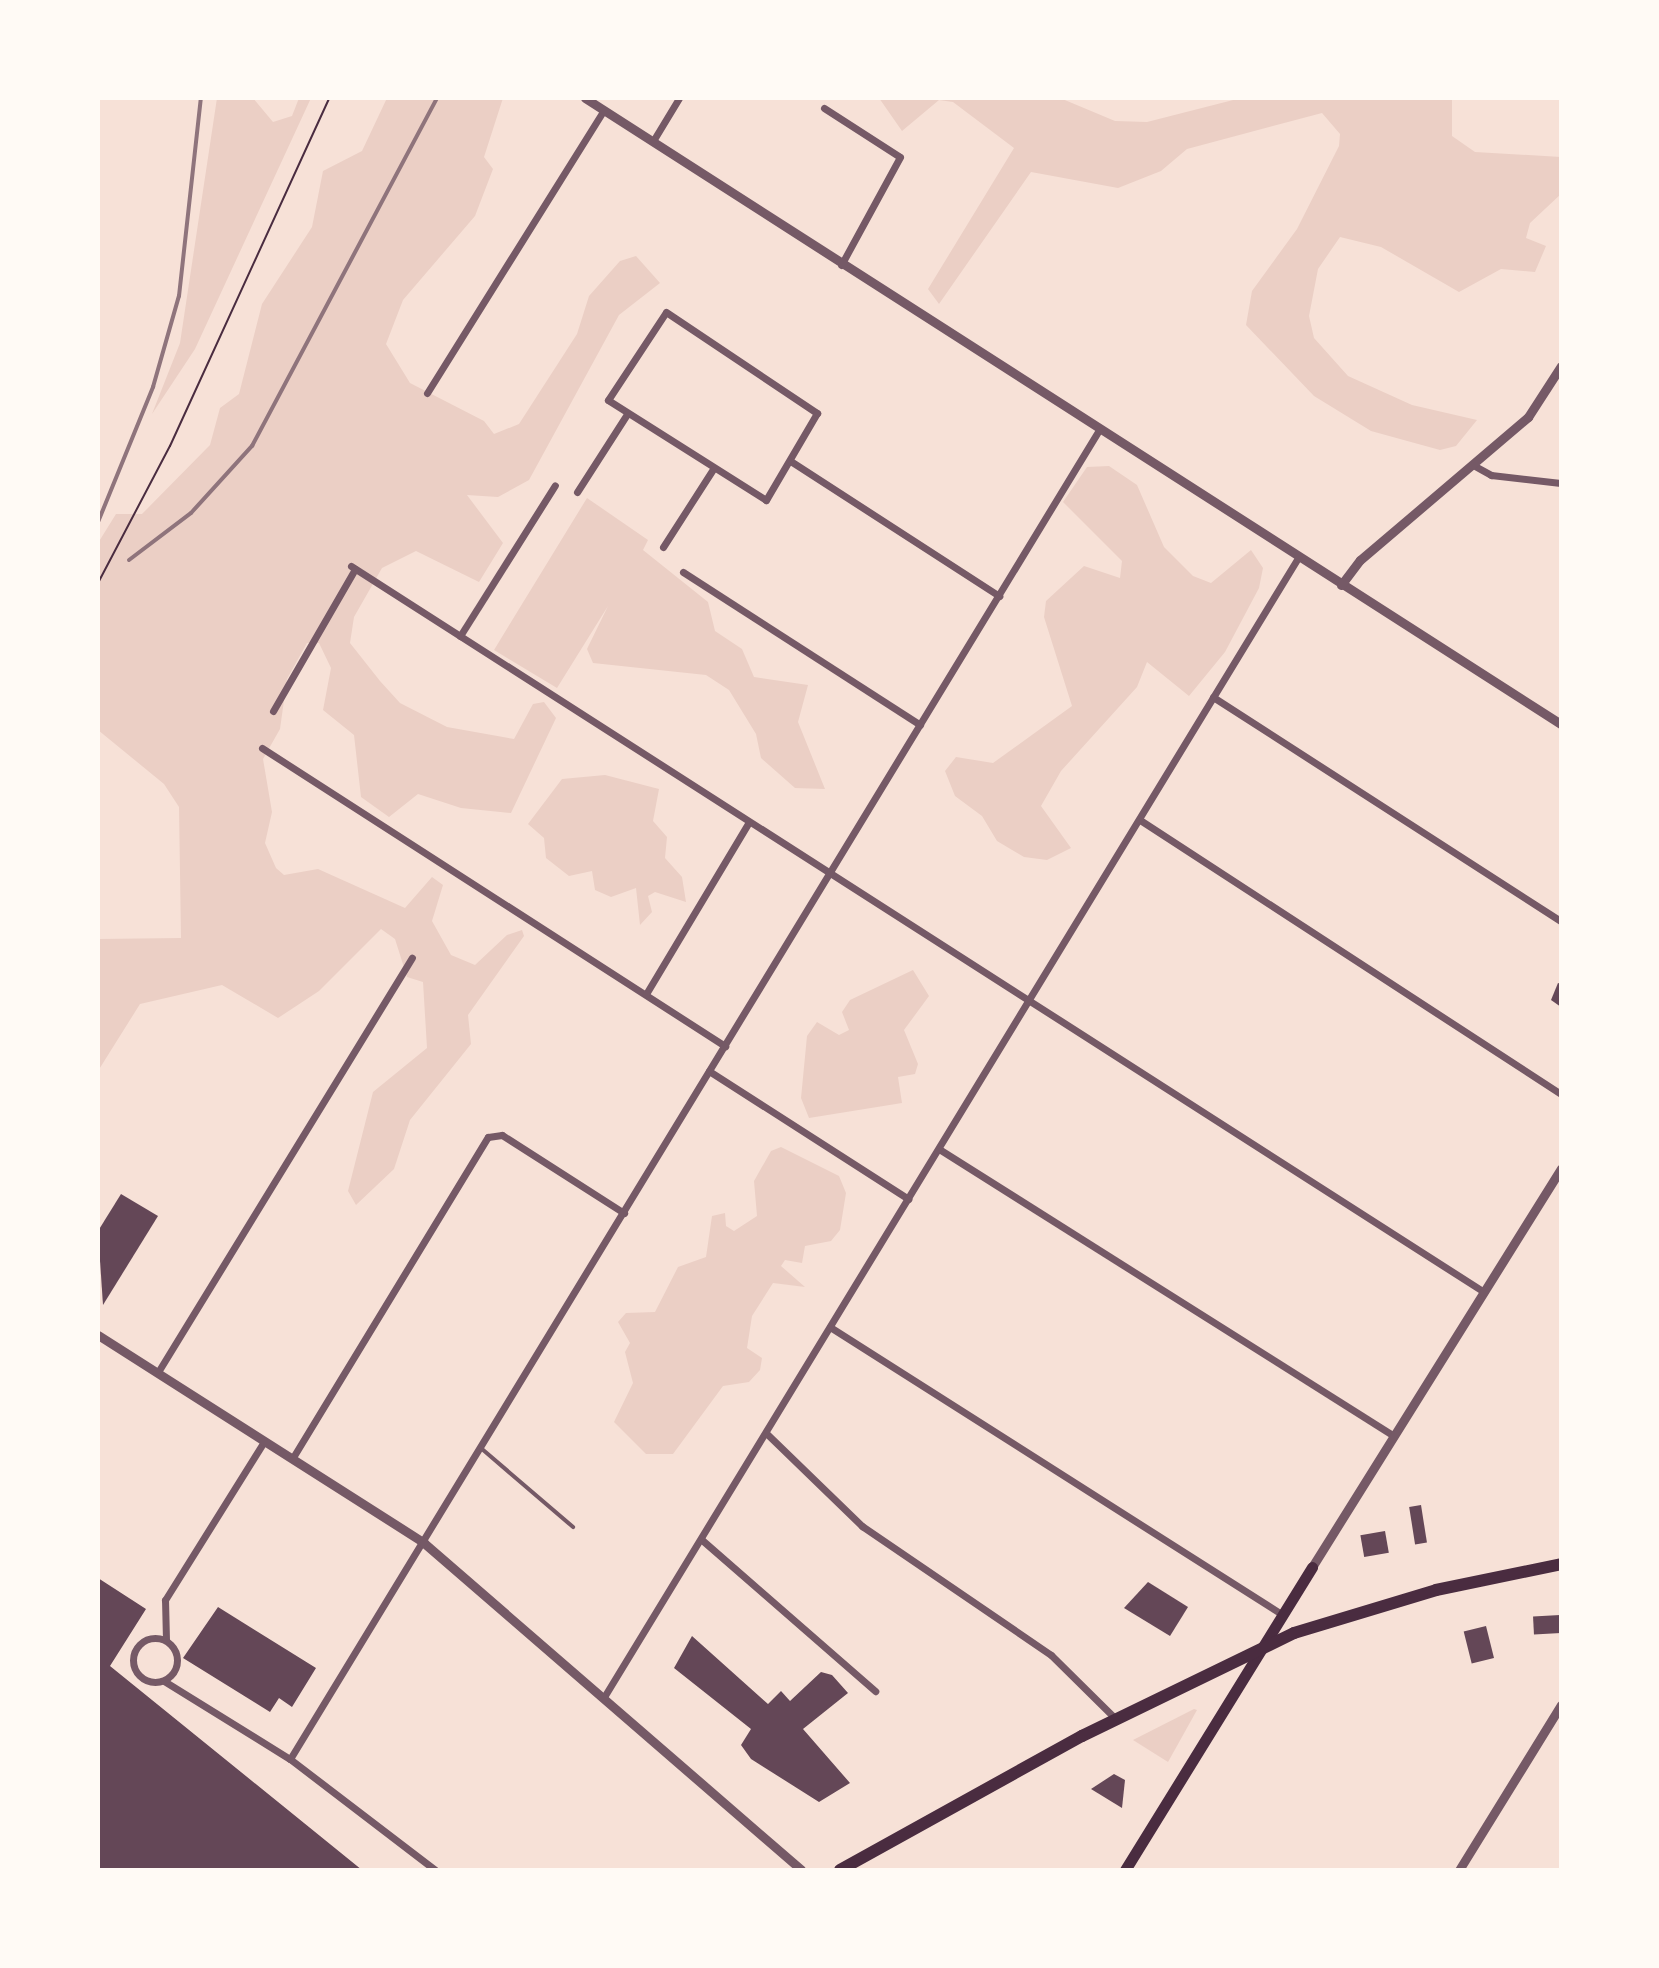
<!DOCTYPE html>
<html>
<head>
<meta charset="utf-8">
<style>
	body { margin:0 }
	#map { position:relative; width:1659px; height:1968px; overflow:hidden; background:#f7e1d7; font-family:Commissioner,sans-serif }
	div>[style] { position:absolute }
	[style*='--x'] { left:calc(var(--x)*1px); top:calc(var(--y)*1px); width:calc(var(--w)*1px); rotate:calc(var(--a)*1deg) }
	.green>* { inset:0; background:#ebcfc5 }
	.building>* { inset:0; background:#644757; transform-origin:0 0 }
	.path>* { height:2px; margin:-1px; padding:0 1px; transform-origin:1px; border-radius:1px; background:#4a2c40 }
	.service>* { height:4px; margin:-2px; padding:0 2px; transform-origin:2px; border-radius:2px; background:#755966 }
	.minor>* { height:7px; margin:-3.5px; padding:0 3.5px; transform-origin:3.5px; border-radius:3.5px; background:#755966 }
	.minor>.ring { margin:-3.5px; padding:0; box-sizing:content-box; background:none; border:7px solid #755966; border-radius:50% }
	.tertiary>* { height:9px; margin:-4.5px; padding:0 4.5px; transform-origin:4.5px; border-radius:4.5px; background:#755966 }
	.secondary>* { height:11px; margin:-5.5px; padding:0 5.5px; transform-origin:5.5px; border-radius:5.5px; background:#4a2c40 }
	.primary>* { height:12px; margin:-6px; padding:0 6px; transform-origin:6px; border-radius:6px; background:#4a2c40 }
	.rail>* { height:4px; margin:-2px; padding:0 2px; transform-origin:2px; border-radius:2px; background:#8f747c }
	span { translate:-50% -50%; white-space:nowrap; text-align:center; line-height:1.15; -webkit-text-stroke:8px #fffaf5; paint-order:stroke }
	.frame { position:absolute; inset:0; border:100px solid #fffaf5; pointer-events:none }
</style>
</head>
<body>
<div id="map">
	<div class="green">
		<i style="clip-path:polygon(217px 98px,253px 98px,273px 122px,292px 116px,299px 98px,311px 98px,195px 349px,152px 414px,180px 343px)"></i>
		<i style="clip-path:polygon(387px 98px,503px 98px,484px 157px,493px 169px,475px 216px,403px 300px,386px 344px,410px 383px,484px 421px,494px 434px,519px 424px,577px 334px,589px 296px,620px 261px,636px 256px,660px 283px,619px 315px,529px 480px,498px 497px,467px 495px,503px 543px,479px 582px,416px 551px,382px 568px,354px 617px,350px 643px,380px 681px,400px 703px,447px 727px,514px 739px,533px 704px,544px 702px,556px 718px,511px 813px,461px 808px,418px 794px,389px 817px,361px 797px,354px 735px,323px 710px,331px 668px,319px 643px,307px 643px,287px 679px,280px 729px,263px 759px,272px 812px,265px 843px,276px 868px,284px 875px,318px 869px,405px 908px,432px 877px,443px 885px,432px 921px,451px 955px,475px 965px,507px 935px,522px 930px,524px 936px,468px 1015px,471px 1044px,410px 1120px,394px 1169px,356px 1205px,348px 1191px,373px 1092px,427px 1048px,423px 982px,407px 977px,395px 939px,381px 929px,319px 991px,278px 1018px,222px 985px,140px 1004px,98px 1071px,98px 939px,181px 938px,179px 807px,164px 784px,98px 730px,98px 543px,116px 514px,142px 514px,210px 445px,220px 408px,239px 394px,262px 304px,312px 227px,323px 171px,362px 151px)"></i>
		<i style="clip-path:polygon(879px 98px,1060px 98px,1115px 121px,1147px 122px,1241px 98px,1452px 98px,1452px 136px,1475px 152px,1561px 157px,1561px 194px,1530px 223px,1526px 238px,1546px 246px,1535px 272px,1501px 269px,1459px 292px,1381px 247px,1340px 237px,1318px 269px,1309px 316px,1314px 338px,1348px 376px,1412px 405px,1477px 420px,1456px 446px,1440px 450px,1371px 431px,1314px 396px,1246px 325px,1252px 291px,1297px 229px,1339px 146px,1340px 134px,1322px 113px,1187px 149px,1161px 171px,1118px 188px,1031px 172px,939px 304px,928px 289px,1014px 148px,953px 102px,939px 100px,902px 131px)"></i>
		<i style="clip-path:polygon(1109px 466px,1137px 485px,1164px 547px,1193px 576px,1211px 583px,1251px 550px,1263px 568px,1259px 588px,1225px 652px,1189px 696px,1147px 662px,1137px 687px,1061px 771px,1041px 806px,1071px 848px,1047px 860px,1024px 857px,997px 841px,982px 816px,955px 796px,945px 771px,956px 757px,993px 763px,1072px 706px,1044px 617px,1046px 601px,1084px 566px,1120px 578px,1122px 561px,1063px 502px,1087px 467px)"></i>
		<i style="clip-path:polygon(587px 498px,648px 540px,643px 550px,708px 602px,715px 631px,742px 649px,754px 677px,808px 685px,798px 722px,825px 789px,795px 788px,761px 758px,756px 734px,729px 690px,706px 675px,593px 663px,587px 649px,608px 606px,557px 688px,494px 650px)"></i>
		<i style="clip-path:polygon(605px 775px,659px 789px,653px 821px,667px 837px,665px 858px,682px 877px,686px 902px,655px 892px,648px 896px,652px 912px,640px 925px,636px 888px,611px 897px,595px 890px,592px 871px,569px 876px,546px 858px,544px 838px,528px 824px,562px 779px)"></i>
		<i style="clip-path:polygon(913px 970px,929px 996px,904px 1030px,918px 1064px,915px 1074px,898px 1077px,902px 1103px,809px 1118px,801px 1098px,807px 1036px,817px 1022px,839px 1035px,849px 1030px,842px 1012px,850px 1000px)"></i>
		<i style="clip-path:polygon(781px 1147px,839px 1176px,846px 1193px,840px 1230px,831px 1241px,805px 1246px,802px 1263px,785px 1260px,781px 1266px,805px 1287px,773px 1283px,752px 1316px,747px 1348px,762px 1358px,760px 1370px,749px 1382px,723px 1386px,673px 1454px,646px 1454px,614px 1422px,633px 1383px,625px 1352px,630px 1343px,618px 1322px,626px 1313px,655px 1312px,678px 1267px,706px 1257px,712px 1216px,725px 1213px,726px 1226px,734px 1231px,757px 1216px,754px 1181px,771px 1151px)"></i>
		<i style="clip-path:polygon(1197px 1710px,1168px 1762px,1133px 1740px,1194px 1709px)"></i>
	</div>
	<div class="building">
		<i style="clip-path:polygon(1558px 983px,1561px 984px,1561px 1007px,1551px 1000px)"></i>
		<i style="clip-path:polygon(121px 1194px,158px 1216px,103px 1305px,98px 1231px)"></i>
		<i style="left:1421px;top:1505px;width:38px;height:12px;rotate:81deg"></i>
		<i style="left:1385px;top:1531px;width:22px;height:25px;rotate:80deg"></i>
		<i style="clip-path:polygon(98px 1578px,146px 1609px,110px 1666px,362px 1870px,98px 1870px)"></i>
		<i style="clip-path:polygon(1148px 1582px,1188px 1607px,1170px 1636px,1124px 1608px)"></i>
		<i style="clip-path:polygon(218px 1607px,316px 1668px,292px 1707px,279px 1698px,270px 1712px,183px 1658px)"></i>
		<i style="left:1560px;top:1615px;width:18px;height:27px;rotate:87deg"></i>
		<i style="left:1486px;top:1626px;width:33px;height:23px;rotate:76deg"></i>
		<i style="clip-path:polygon(692px 1636px,768px 1704px,781px 1691px,790px 1701px,821px 1672px,832px 1675px,848px 1693px,803px 1729px,850px 1783px,819px 1802px,751px 1759px,741px 1745px,751px 1729px,674px 1668px)"></i>
		<i style="clip-path:polygon(1114px 1774px,1125px 1780px,1122px 1808px,1091px 1789px)"></i>
	</div>
	<div class="path">
		<i style="--x:98;--y:583;--w:155;--a:-62.3"></i>
		<i style="--x:170;--y:446;--w:383;--a:-65.4"></i>
	</div>
	<div class="service">
		<i style="--x:482;--y:1449;--w:120;--a:40.6"></i>
	</div>
	<div class="minor">
		<i style="--x:824;--y:108;--w:90;--a:32.8"></i>
		<i style="--x:900;--y:157;--w:123;--a:118.6"></i>
		<i style="--x:653;--y:141;--w:50;--a:-58.8"></i>
		<i style="--x:666;--y:312;--w:182;--a:33.8"></i>
		<i style="--x:817;--y:413;--w:101;--a:120.4"></i>
		<i style="--x:766;--y:500;--w:187;--a:-147.7"></i>
		<i style="--x:608;--y:400;--w:105;--a:-56.6"></i>
		<i style="--x:427;--y:393;--w:334;--a:-58"></i>
		<i style="--x:792;--y:462;--w:247;--a:32.9"></i>
		<i style="--x:1473;--y:465;--w:21;--a:29"></i>
		<i style="--x:1491;--y:475;--w:70;--a:6.5"></i>
		<i style="--x:577;--y:492;--w:93;--a:-57.3"></i>
		<i style="--x:663;--y:547;--w:93;--a:-57.3"></i>
		<i style="--x:351;--y:566;--w:1346;--a:32.65"></i>
		<i style="--x:683;--y:572;--w:282;--a:32.8"></i>
		<i style="--x:460;--y:636;--w:178;--a:-57.8"></i>
		<i style="--x:1213;--y:697;--w:414;--a:32.8"></i>
		<i style="--x:273;--y:711;--w:164;--a:-60"></i>
		<i style="--x:262;--y:748;--w:551;--a:32.77"></i>
		<i style="--x:1140;--y:820;--w:502;--a:33.06"></i>
		<i style="--x:646;--y:994;--w:200;--a:-59.1"></i>
		<i style="--x:709;--y:1071;--w:237;--a:32.7"></i>
		<i style="--x:939;--y:1149;--w:538;--a:32.24"></i>
		<i style="--x:830;--y:1327;--w:537;--a:32.45"></i>
		<i style="--x:158;--y:1372;--w:486;--a:-58.5"></i>
		<i style="--x:766;--y:1433;--w:134;--a:44.1"></i>
		<i style="--x:862;--y:1526;--w:229;--a:34.3"></i>
		<i style="--x:1051;--y:1655;--w:91;--a:44.6"></i>
		<i style="--x:292;--y:1459;--w:377;--a:-58.7"></i>
		<i style="--x:488;--y:1137;--w:14;--a:-8"></i>
		<i style="--x:502;--y:1135;--w:145;--a:32.6"></i>
		<i style="--x:702;--y:1540;--w:230;--a:41.1"></i>
		<i class="ring" style="left:133px;top:1638px;width:37px;height:37px"></i>
		<i style="--x:166;--y:1640;--w:40;--a:-91.4"></i>
		<i style="--x:165;--y:1600;--w:185;--a:-58"></i>
		<i style="--x:164;--y:1681;--w:148;--a:31.8"></i>
		<i style="--x:290;--y:1759;--w:183;--a:37.4"></i>
		<i style="--x:604;--y:1697;--w:1334;--a:-58.65"></i>
		<i style="--x:290;--y:1759;--w:1556;--a:-58.67"></i>
	</div>
	<div class="tertiary">
		<i style="--x:585;--y:98;--w:1160;--a:32.68"></i>
		<i style="--x:1341;--y:585;--w:31;--a:-53"></i>
		<i style="--x:1360;--y:560;--w:221;--a:-40.4"></i>
		<i style="--x:1528;--y:417;--w:61;--a:-57.1"></i>
		<i style="--x:98;--y:1335;--w:387;--a:32.5"></i>
		<i style="--x:424;--y:1543;--w:499;--a:40.9"></i>
		<i style="--x:1312;--y:1567;--w:470;--a:-58"></i>
		<i style="--x:1459;--y:1870;--w:194;--a:-58.3"></i>
	</div>
	<div class="secondary">
		<i style="--x:1125;--y:1870;--w:356;--a:-58.3"></i>
	</div>
	<div class="primary">
		<i style="--x:840;--y:1870;--w:277;--a:-29"></i>
		<i style="--x:1082;--y:1736;--w:236;--a:-25.9"></i>
		<i style="--x:1294;--y:1633;--w:148;--a:-16.8"></i>
		<i style="--x:1436;--y:1590;--w:128;--a:-11.7"></i>
	</div>
	<div class="rail">
		<i style="--x:98;--y:522;--w:146;--a:-67.8"></i>
		<i style="--x:153;--y:387;--w:95;--a:-74.1"></i>
		<i style="--x:179;--y:296;--w:199;--a:-83.7"></i>
		<i style="--x:129;--y:560;--w:78;--a:-37.2"></i>
		<i style="--x:191;--y:513;--w:91;--a:-47.7"></i>
		<i style="--x:252;--y:446;--w:394;--a:-62"></i>
	</div>
	<div class="frame"></div>
</div>
</body>
</html>
